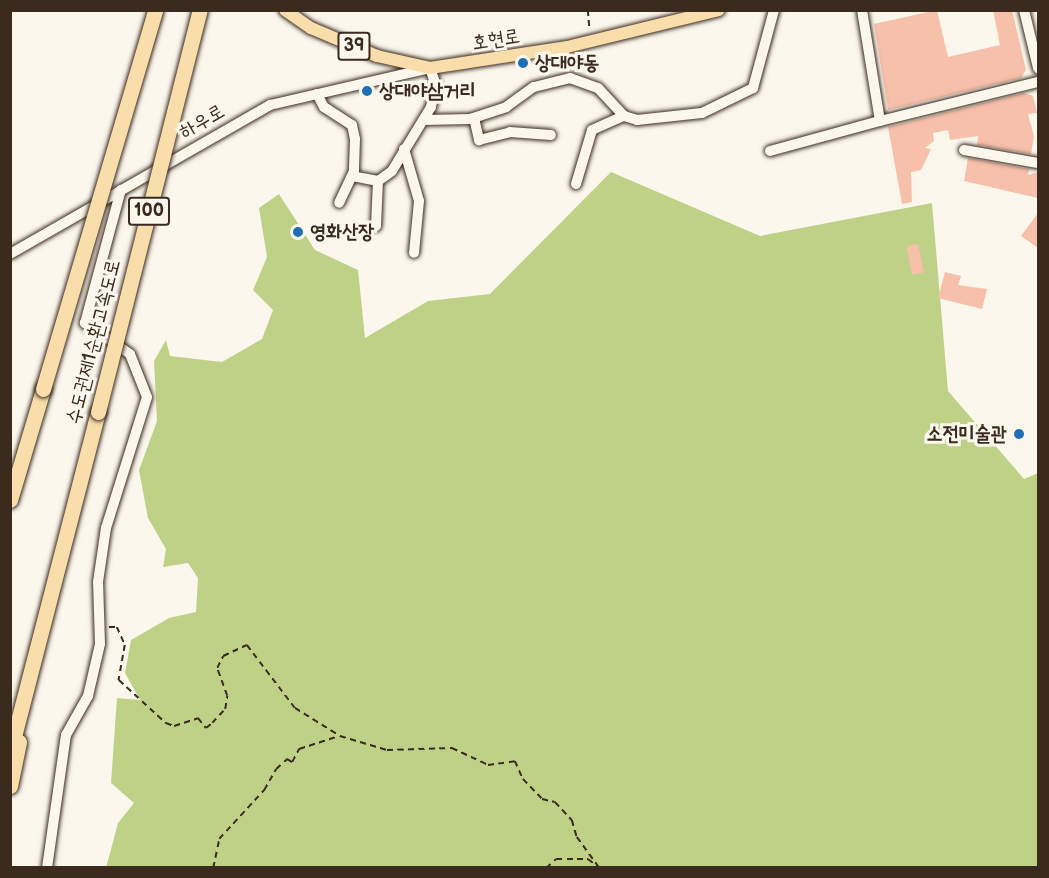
<!DOCTYPE html>
<html>
<head>
<meta charset="utf-8">
<style>
	body { margin:0 }
	#map { position:relative; width:1049px; height:878px; overflow:hidden; background:#fbf7ec; font-family:"Balsamiq Sans","Poor Story",sans-serif }
	div>[style] { position:absolute }
	[style*='--x'] { left:calc(var(--x)*1px); top:calc(var(--y)*1px); width:calc(var(--w)*1px); rotate:calc(var(--a)*1deg) }
	.green>* { inset:0; background:#bfd187 }
	.building>* { inset:0; background:#f7c0ab; transform-origin:0 0 }
	.path>* { height:1.5px; margin-top:-0.75px; transform-origin:0; background:repeating-linear-gradient(90deg,#3b2a1e 0 6px,transparent 0 10.5px) }
	.roads { filter:drop-shadow(0 0 2px #3b2a1e) drop-shadow(0 0 2px #3b2a1e) }
	.minor>* { height:10px; margin:-5px; padding:0 5px; transform-origin:5px; border-radius:5px; background:#fbf7ec }
	.major>* { height:12px; margin:-6px; padding:0 6px; transform-origin:6px; border-radius:6px; background:#f9deab }
	.highway>* { height:15px; margin:-7.5px; padding:0 7.5px; transform-origin:7.5px; border-radius:7.5px; background:#f9deab }
	.bridges { filter:drop-shadow(0 0 2px #3b2a1e) drop-shadow(0 0 2px #3b2a1e) }
	.highway-bridge>* { height:15px; margin:-7.5px; padding:0 7.5px; transform-origin:7.5px; border-radius:7.5px; background:#f9deab }
	.dots>* { width:16px; height:16px; translate:-50% -50%; box-sizing:border-box; border:3px solid #fbf7ec; border-radius:50% }
	span { translate:-50% -50%; white-space:nowrap; text-align:center; line-height:1.15; -webkit-text-stroke:6px #fbf7ec; paint-order:stroke }
	.shield-label span { padding:2px 4px; background:#fbf7ec; border:2px solid; border-radius:4px; -webkit-text-stroke-width:0 }
	.shield-label { font-size:18px; color:#3b2a1e; font-weight:700 }
	.street-label { font-size:20px; color:#3b2a1e }
	.poi-label { font-size:20px; color:#3b2a1e; font-weight:700 }
	.left { translate:0 -50%; text-align:left }
	.right { translate:-100% -50%; text-align:right }
	.frame { position:absolute; inset:0; border:12px solid #3b2a1e; pointer-events:none }
</style>
</head>
<body>
<div id="map">
	<div class="green">
		<i style="clip-path:polygon(611px 172px,760px 236px,932px 203px,948px 391px,1024px 479px,1038px 473px,1038px 867px,106px 868px,118px 823px,134px 803px,111px 783px,117px 698px,140px 700px,125px 673px,131px 640px,169px 618px,196px 612px,198px 578px,188px 563px,163px 567px,166px 549px,148px 518px,139px 470px,157px 421px,154px 361px,166px 340px,170px 356px,222px 362px,262px 339px,273px 310px,253px 290px,267px 257px,259px 208px,279px 194px,315px 250px,358px 270px,365px 338px,428px 301px,490px 294px)"></i>
	</div>
	<div class="building">
		<i style="clip-path:polygon(937px 10px,948px 57px,1000px 45px,993px 10px,1012px 10px,1026px 70px,1021px 78px,888px 110px,874px 24px)"></i>
		<i style="clip-path:polygon(1024px 93px,1033px 96px,1037px 113px,1028px 114px,1034px 136px,1031px 154px,977px 145px,978px 136px,950px 140px,948px 130px,933px 133px,934px 141px,925px 148px,931px 149px,921px 170px,911px 172px,912px 202px,902px 204px,888px 127px)"></i>
		<i style="clip-path:polygon(968px 158px,1029px 169px,1028px 175px,1038px 172px,1038px 198px,964px 181px)"></i>
		<i style="clip-path:polygon(1038px 213px,1038px 248px,1021px 236px)"></i>
		<i style="left:918px;top:244px;width:29px;height:12px;rotate:78deg"></i>
		<i style="clip-path:polygon(945px 272px,961px 276px,958px 285px,987px 289px,982px 309px,938px 298px)"></i>
	</div>
	<div class="path">
		<i style="--x:588;--y:10;--w:21;--a:85"></i>
		<i style="--x:109;--y:627;--w:8;--a:0"></i>
		<i style="--x:117;--y:627;--w:20;--a:66"></i>
		<i style="--x:125;--y:645;--w:36;--a:100"></i>
		<i style="--x:119;--y:680;--w:64;--a:42.5"></i>
		<i style="--x:166;--y:723;--w:9;--a:21"></i>
		<i style="--x:174;--y:726;--w:25;--a:-18"></i>
		<i style="--x:198;--y:718;--w:13;--a:51"></i>
		<i style="--x:206;--y:728;--w:8;--a:-40"></i>
		<i style="--x:212;--y:723;--w:19;--a:-47"></i>
		<i style="--x:225;--y:709;--w:13;--a:-81"></i>
		<i style="--x:227;--y:696;--w:30;--a:-110"></i>
		<i style="--x:217;--y:668;--w:13;--a:-63"></i>
		<i style="--x:223;--y:656;--w:26;--a:-25"></i>
		<i style="--x:247;--y:645;--w:79;--a:52.7"></i>
		<i style="--x:295;--y:708;--w:53;--a:31.9"></i>
		<i style="--x:340;--y:736;--w:49;--a:16.6"></i>
		<i style="--x:387;--y:750;--w:65;--a:-1.8"></i>
		<i style="--x:452;--y:748;--w:40;--a:25"></i>
		<i style="--x:488;--y:765;--w:27;--a:-8"></i>
		<i style="--x:515;--y:761;--w:20;--a:66"></i>
		<i style="--x:523;--y:779;--w:28;--a:46"></i>
		<i style="--x:542;--y:799;--w:13;--a:13"></i>
		<i style="--x:555;--y:802;--w:25;--a:47"></i>
		<i style="--x:572;--y:820;--w:18;--a:74"></i>
		<i style="--x:577;--y:837;--w:37;--a:54"></i>
		<i style="--x:213;--y:868;--w:30;--a:-78"></i>
		<i style="--x:219;--y:839;--w:67;--a:-47.4"></i>
		<i style="--x:264;--y:790;--w:24;--a:-60"></i>
		<i style="--x:276;--y:769;--w:15;--a:-42"></i>
		<i style="--x:287;--y:759;--w:6;--a:31"></i>
		<i style="--x:292;--y:762;--w:15;--a:-62"></i>
		<i style="--x:299;--y:749;--w:42;--a:-18"></i>
		<i style="--x:546;--y:868;--w:13;--a:-42"></i>
		<i style="--x:556;--y:859;--w:32;--a:0"></i>
		<i style="--x:588;--y:859;--w:15;--a:37"></i>
	</div>
	<div class="roads">
		<div class="minor">
			<i style="--x:862;--y:10;--w:112;--a:80.8"></i>
			<i style="--x:880;--y:121;--w:163;--a:-13.9"></i>
			<i style="--x:1024;--y:10;--w:60;--a:76.4"></i>
			<i style="--x:317;--y:94;--w:15;--a:62"></i>
			<i style="--x:324;--y:107;--w:33;--a:33"></i>
			<i style="--x:352;--y:125;--w:14;--a:78"></i>
			<i style="--x:355;--y:139;--w:32;--a:92"></i>
			<i style="--x:354;--y:171;--w:35;--a:115"></i>
			<i style="--x:474;--y:118;--w:23;--a:77"></i>
			<i style="--x:479;--y:140;--w:32;--a:-14"></i>
			<i style="--x:510;--y:132;--w:41;--a:4.2"></i>
			<i style="--x:424;--y:120;--w:46;--a:-1.2"></i>
			<i style="--x:470;--y:119;--w:38;--a:-18"></i>
			<i style="--x:506;--y:107;--w:34;--a:-36"></i>
			<i style="--x:534;--y:87;--w:37;--a:-14"></i>
			<i style="--x:570;--y:78;--w:30;--a:20"></i>
			<i style="--x:598;--y:88;--w:38;--a:47"></i>
			<i style="--x:624;--y:116;--w:14;--a:17"></i>
			<i style="--x:637;--y:120;--w:65;--a:-6.1"></i>
			<i style="--x:702;--y:113;--w:57;--a:-26.1"></i>
			<i style="--x:753;--y:88;--w:81;--a:-74.9"></i>
			<i style="--x:404;--y:149;--w:54;--a:73.9"></i>
			<i style="--x:419;--y:201;--w:52;--a:95.5"></i>
			<i style="--x:964;--y:150;--w:75;--a:10"></i>
			<i style="--x:770;--y:151;--w:114;--a:-15.3"></i>
			<i style="--x:576;--y:184;--w:56;--a:-73.5"></i>
			<i style="--x:592;--y:130;--w:35;--a:-24"></i>
			<i style="--x:376;--y:226;--w:45;--a:-87.5"></i>
			<i style="--x:10;--y:254;--w:300;--a:-29.8"></i>
			<i style="--x:270;--y:105;--w:164;--a:-13"></i>
			<i style="--x:430;--y:68;--w:18;--a:71"></i>
			<i style="--x:436;--y:85;--w:23;--a:103"></i>
			<i style="--x:431;--y:107;--w:75;--a:121.4"></i>
			<i style="--x:392;--y:171;--w:17;--a:144"></i>
			<i style="--x:378;--y:181;--w:26;--a:-169"></i>
			<i style="--x:47;--y:868;--w:134;--a:-81.9"></i>
			<i style="--x:66;--y:735;--w:45;--a:-60.6"></i>
			<i style="--x:88;--y:696;--w:53;--a:-77"></i>
			<i style="--x:100;--y:644;--w:62;--a:-91.8"></i>
			<i style="--x:98;--y:582;--w:55;--a:-81.6"></i>
			<i style="--x:106;--y:528;--w:137;--a:-72.6"></i>
			<i style="--x:147;--y:397;--w:46;--a:-111.6"></i>
			<i style="--x:130;--y:354;--w:55;--a:-145.4"></i>
			<i style="--x:85;--y:323;--w:138;--a:-74.9"></i>
		</div>
		<div class="major">
			<i style="--x:285;--y:10;--w:32;--a:35"></i>
			<i style="--x:311;--y:28;--w:72;--a:23"></i>
			<i style="--x:377;--y:56;--w:54;--a:12.8"></i>
			<i style="--x:430;--y:68;--w:139;--a:-8.7"></i>
			<i style="--x:567;--y:47;--w:156;--a:-13.7"></i>
		</div>
		<div class="highway">
			<i style="--x:10;--y:500;--w:116;--a:-73.4"></i>
			<i style="--x:10;--y:752;--w:351;--a:-75.5"></i>
			<i style="--x:10;--y:786;--w:45;--a:-78.4"></i>
		</div>
	</div>
	<div class="bridges">
		<div class="highway-bridge">
			<i style="--x:43;--y:389;--w:395;--a:-73.5"></i>
			<i style="--x:98;--y:412;--w:415;--a:-75.8"></i>
		</div>
	</div>
	<div class="dots">
		<i style="left:523px;top:63px;background:#1f6fb2"></i>
		<i style="left:367px;top:91px;background:#1f6fb2"></i>
		<i style="left:298px;top:232px;background:#1f6fb2"></i>
		<i style="left:1019px;top:434px;background:#1f6fb2"></i>
	</div>
	<div class="shield-label">
		<span style="left:354px;top:46px">39</span>
		<span style="left:149px;top:211px">100</span>
	</div>
	<div class="street-label">
		<span style="left:496px;top:40px;rotate:-9deg">호현로</span>
		<span style="left:202px;top:122px;rotate:-30deg">하우로</span>
		<span style="left:94px;top:342px;rotate:-76deg">수도권제1순환고속도로</span>
	</div>
	<div class="poi-label">
		<span class="left" style="left:535px;top:63px">상대야동</span>
		<span class="left" style="left:379px;top:91px">상대야삼거리</span>
		<span class="left" style="left:310px;top:232px">영화산장</span>
		<span class="right" style="left:1007px;top:434px">소전미술관</span>
	</div>
	<div class="frame"></div>
</div>
</body>
</html>
